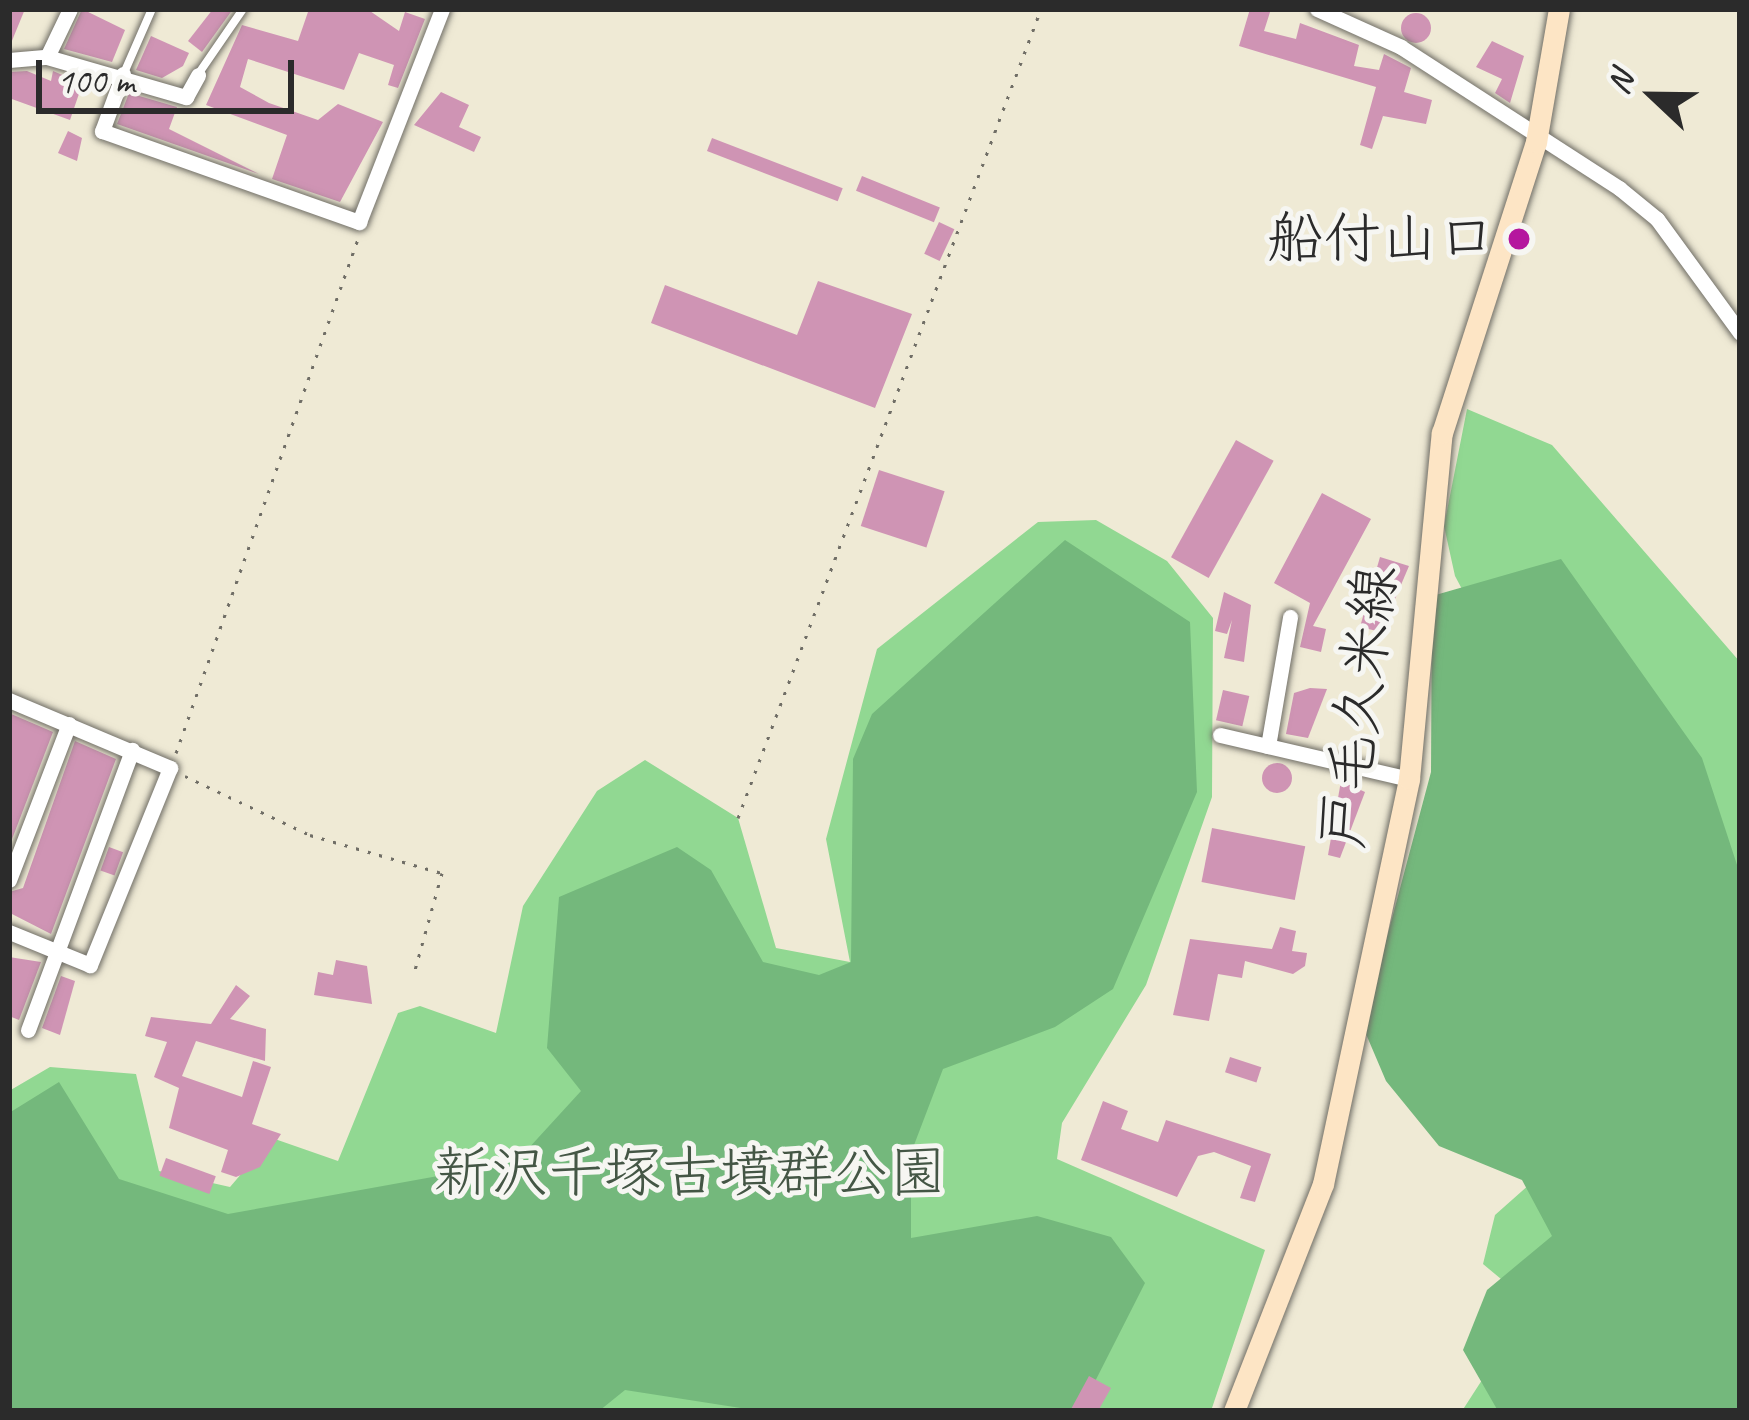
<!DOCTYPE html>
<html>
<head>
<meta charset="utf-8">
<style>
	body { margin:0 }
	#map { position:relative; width:1749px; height:1420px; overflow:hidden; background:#efead5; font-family:Caveat,"Klee One",sans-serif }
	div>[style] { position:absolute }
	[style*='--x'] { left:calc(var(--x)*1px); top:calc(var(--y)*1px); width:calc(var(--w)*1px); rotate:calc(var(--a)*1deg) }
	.green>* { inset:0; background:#91d892 }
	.forest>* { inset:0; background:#74b87c }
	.building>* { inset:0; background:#cf94b4; transform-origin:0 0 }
	.round { border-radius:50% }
	.path>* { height:3px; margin-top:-1.5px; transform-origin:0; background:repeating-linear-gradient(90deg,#706e66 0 3px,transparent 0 12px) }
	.roads { filter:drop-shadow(0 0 3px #706e66) drop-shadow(0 0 3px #706e66) }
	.service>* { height:8px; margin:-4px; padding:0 4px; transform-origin:4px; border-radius:4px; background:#fff }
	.minor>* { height:15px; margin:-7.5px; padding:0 7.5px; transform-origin:7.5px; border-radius:7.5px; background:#fff }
	.secondary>* { height:21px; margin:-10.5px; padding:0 10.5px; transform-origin:10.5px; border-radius:10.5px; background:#fde5c5 }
	.dots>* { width:33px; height:33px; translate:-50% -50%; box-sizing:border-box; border:6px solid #f6f6f2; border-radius:50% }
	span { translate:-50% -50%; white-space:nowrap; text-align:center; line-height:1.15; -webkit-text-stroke:10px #f6f6f2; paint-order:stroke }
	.poi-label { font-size:57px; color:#2b2b2b }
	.right { translate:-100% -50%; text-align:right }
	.street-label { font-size:57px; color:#2b2b2b }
	.park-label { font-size:57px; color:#445645 }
	.frame { position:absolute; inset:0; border:12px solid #2b2b2b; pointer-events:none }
	.north { position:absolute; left:1593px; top:36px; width:120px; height:120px; -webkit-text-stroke:9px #f6f6f2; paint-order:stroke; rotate:292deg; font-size:33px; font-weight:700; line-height:48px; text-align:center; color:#2b2b2b }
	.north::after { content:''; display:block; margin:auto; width:42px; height:54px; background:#2b2b2b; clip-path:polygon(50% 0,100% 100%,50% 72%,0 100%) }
	.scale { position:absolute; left:36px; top:60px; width:258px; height:54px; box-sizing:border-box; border:6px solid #2b2b2b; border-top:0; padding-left:15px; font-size:36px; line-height:42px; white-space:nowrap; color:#2b2b2b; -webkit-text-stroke:9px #f6f6f2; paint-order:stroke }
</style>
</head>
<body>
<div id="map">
	<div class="green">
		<i style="clip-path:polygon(1467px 409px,1552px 445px,1740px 662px,1740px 1411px,1462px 1411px,1531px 1304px,1483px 1264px,1495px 1215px,1538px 1177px,1496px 653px,1455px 576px,1444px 526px)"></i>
		<i style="clip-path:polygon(1096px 520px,1167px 561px,1213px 618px,1212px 797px,1146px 985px,1062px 1123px,1057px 1159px,1265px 1250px,1211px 1411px,9px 1411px,9px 1091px,50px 1067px,136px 1074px,159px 1171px,230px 1187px,272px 1138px,338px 1161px,398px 1013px,420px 1006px,496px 1033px,523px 906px,597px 791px,645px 760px,738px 818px,776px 948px,850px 962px,826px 839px,877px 649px,1038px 522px)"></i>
	</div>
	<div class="forest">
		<i style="clip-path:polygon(1065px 540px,1190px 622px,1197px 792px,1113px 989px,1055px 1027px,943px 1069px,911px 1153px,911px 1238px,1037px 1216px,1111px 1237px,1145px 1283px,1080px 1411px,760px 1411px,625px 1390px,599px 1411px,9px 1411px,9px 1113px,59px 1082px,119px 1179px,228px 1214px,516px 1162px,581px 1091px,547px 1048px,559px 897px,677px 847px,711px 870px,763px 962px,819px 975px,851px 962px,853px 759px,872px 714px)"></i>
		<i style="clip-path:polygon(1561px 559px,1702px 758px,1740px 874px,1740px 1411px,1498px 1411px,1463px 1350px,1487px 1290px,1552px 1236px,1522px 1180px,1439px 1146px,1386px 1081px,1363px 1027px,1431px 772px,1432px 596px)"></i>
	</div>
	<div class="building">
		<i style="clip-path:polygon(9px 9px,25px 9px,9px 48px)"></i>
		<i style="clip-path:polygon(82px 9px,125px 30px,112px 62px,64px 49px)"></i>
		<i style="clip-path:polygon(213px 9px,233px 9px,202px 52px,188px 41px)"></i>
		<i style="clip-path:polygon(309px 9px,367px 9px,399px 31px,405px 12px,425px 19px,398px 88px,388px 85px,394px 65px,359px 53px,344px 90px,248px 59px,240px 87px,269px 103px,318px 120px,338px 104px,383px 122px,340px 202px,272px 179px,287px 135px,206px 105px,242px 25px,298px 41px)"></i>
		<i style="clip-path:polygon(1250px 9px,1271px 9px,1264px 31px,1296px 39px,1300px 23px,1359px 45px,1354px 66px,1379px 70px,1384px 54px,1411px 68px,1404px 92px,1432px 100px,1426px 124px,1383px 116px,1372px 149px,1360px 145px,1376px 87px,1239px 46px)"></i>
		<i class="round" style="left:1401px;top:13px;width:30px;height:30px"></i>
		<i style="clip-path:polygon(151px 36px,189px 53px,183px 66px,162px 78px,136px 70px)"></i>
		<i style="clip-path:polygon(1492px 41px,1524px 56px,1510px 103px,1495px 93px,1502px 79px,1476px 67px)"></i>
		<i style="clip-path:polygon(27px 71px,51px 81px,53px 71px,93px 88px,82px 85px,70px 120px,9px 98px,9px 72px)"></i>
		<i style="clip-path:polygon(441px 92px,469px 105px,459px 127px,481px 137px,474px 152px,414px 125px)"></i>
		<i style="clip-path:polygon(129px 93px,177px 107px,169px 129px,259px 174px,117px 124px)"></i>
		<i style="clip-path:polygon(68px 131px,82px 138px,77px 161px,58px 153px)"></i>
		<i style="left:712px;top:138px;width:140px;height:14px;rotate:21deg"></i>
		<i style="left:862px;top:176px;width:84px;height:16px;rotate:22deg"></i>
		<i style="left:939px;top:222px;width:17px;height:35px;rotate:25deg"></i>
		<i style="clip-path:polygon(818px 281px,912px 314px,875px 408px,651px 323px,665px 285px,797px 335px)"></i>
		<i style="left:1236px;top:440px;width:43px;height:134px;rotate:29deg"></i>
		<i style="left:879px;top:470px;width:69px;height:59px;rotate:18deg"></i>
		<i style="clip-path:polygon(1322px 493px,1371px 519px,1313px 626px,1326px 629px,1321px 652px,1300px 647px,1310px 603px,1274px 583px)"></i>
		<i style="clip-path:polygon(1380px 557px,1409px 566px,1381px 632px,1360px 627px)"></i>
		<i style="clip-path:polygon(1224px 592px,1251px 605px,1244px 662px,1224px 658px,1232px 620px,1227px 634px,1215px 631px)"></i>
		<i style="clip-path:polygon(1310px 688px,1327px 689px,1308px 738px,1286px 734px,1294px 693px)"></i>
		<i style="left:1223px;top:690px;width:27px;height:31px;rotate:13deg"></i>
		<i style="clip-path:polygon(9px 713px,53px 732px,9px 847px)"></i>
		<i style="clip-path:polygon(75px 741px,116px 759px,51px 934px,10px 913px,9px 892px,23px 888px)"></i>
		<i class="round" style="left:1262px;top:763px;width:30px;height:30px"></i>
		<i style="clip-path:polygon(1341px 781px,1365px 792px,1340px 858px,1328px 855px)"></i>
		<i style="left:1212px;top:828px;width:95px;height:55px;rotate:11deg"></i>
		<i style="left:109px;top:847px;width:15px;height:25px;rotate:20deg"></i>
		<i style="clip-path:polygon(1280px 927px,1296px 931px,1292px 951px,1307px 953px,1305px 966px,1293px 974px,1245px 961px,1242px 978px,1218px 974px,1209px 1021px,1173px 1015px,1190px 939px,1272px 949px)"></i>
		<i style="clip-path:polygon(9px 957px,41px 962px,19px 1020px,9px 1016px)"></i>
		<i style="clip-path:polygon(336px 960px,367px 966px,372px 1004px,314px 995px,318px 972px,333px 975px)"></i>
		<i style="clip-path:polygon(61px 976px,75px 981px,60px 1035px,42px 1028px)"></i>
		<i style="clip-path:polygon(236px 985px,250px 996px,230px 1019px,266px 1029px,265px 1061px,196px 1041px,182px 1076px,242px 1097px,253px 1061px,271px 1067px,252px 1124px,281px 1134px,260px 1167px,236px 1177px,221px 1172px,228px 1150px,169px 1128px,179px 1088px,154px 1077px,167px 1042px,145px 1036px,151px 1017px,211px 1024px)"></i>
		<i style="left:1230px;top:1057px;width:33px;height:16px;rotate:18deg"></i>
		<i style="clip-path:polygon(1103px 1101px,1128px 1111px,1121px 1129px,1158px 1142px,1166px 1120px,1271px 1154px,1255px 1202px,1240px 1198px,1251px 1166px,1214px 1152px,1198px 1156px,1177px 1197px,1081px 1160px)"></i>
		<i style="left:166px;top:1158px;width:53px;height:19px;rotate:20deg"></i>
		<i style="clip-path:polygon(1089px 1376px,1111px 1388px,1098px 1411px,1070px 1411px)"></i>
	</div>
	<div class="path">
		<i style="--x:176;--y:753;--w:548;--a:-70.51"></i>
		<i style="--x:185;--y:776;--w:138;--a:25.3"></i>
		<i style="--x:310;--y:835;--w:137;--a:16.1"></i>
		<i style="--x:442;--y:873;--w:101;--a:105.6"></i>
		<i style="--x:738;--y:818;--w:864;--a:-69.47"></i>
	</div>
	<div class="roads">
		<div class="service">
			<i style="--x:124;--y:73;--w:70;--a:-66.4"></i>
			<i style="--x:199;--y:73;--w:78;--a:-55.5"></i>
		</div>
		<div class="minor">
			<i style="--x:1317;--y:9;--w:92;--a:24.3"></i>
			<i style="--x:1401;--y:47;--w:260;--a:32.9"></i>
			<i style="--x:1619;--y:188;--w:49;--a:39.2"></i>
			<i style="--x:1657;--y:219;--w:141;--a:53.9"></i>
			<i style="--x:47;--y:57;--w:53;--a:-64.4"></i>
			<i style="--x:9;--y:60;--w:38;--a:-5"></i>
			<i style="--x:47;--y:57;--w:145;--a:16.1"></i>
			<i style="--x:186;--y:97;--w:25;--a:-61"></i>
			<i style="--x:123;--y:74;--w:61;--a:110.2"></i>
			<i style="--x:102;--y:131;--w:273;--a:19.5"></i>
			<i style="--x:359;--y:222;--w:229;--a:-68.7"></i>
			<i style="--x:9;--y:700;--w:175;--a:22.9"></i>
			<i style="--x:170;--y:768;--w:213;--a:112.1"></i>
			<i style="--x:90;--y:965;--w:87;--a:-157.8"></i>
			<i style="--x:1220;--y:735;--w:194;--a:13.1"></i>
			<i style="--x:1268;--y:746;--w:131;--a:-80.3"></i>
			<i style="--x:9;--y:880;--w:167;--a:-69"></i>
			<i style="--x:28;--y:1030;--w:299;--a:-69.6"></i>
		</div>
		<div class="secondary">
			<i style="--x:1234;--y:1411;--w:244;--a:-68.6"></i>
			<i style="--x:1323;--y:1184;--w:414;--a:-78"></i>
			<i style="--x:1409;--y:779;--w:348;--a:-84.6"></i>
			<i style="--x:1442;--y:433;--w:306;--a:-72.1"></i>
			<i style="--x:1536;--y:142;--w:135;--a:-80.2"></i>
		</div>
	</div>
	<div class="dots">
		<i style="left:1519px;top:239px;background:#b5179e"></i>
	</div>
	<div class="poi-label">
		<span class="right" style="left:1495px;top:239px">船付山口</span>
	</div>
	<div class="street-label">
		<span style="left:1359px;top:707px;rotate:-83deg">戸毛久米線</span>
	</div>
	<div class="park-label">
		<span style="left:690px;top:1173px">新沢千塚古墳群公園</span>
	</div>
	<div class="frame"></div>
	<div class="north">N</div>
	<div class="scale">100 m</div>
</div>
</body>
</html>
